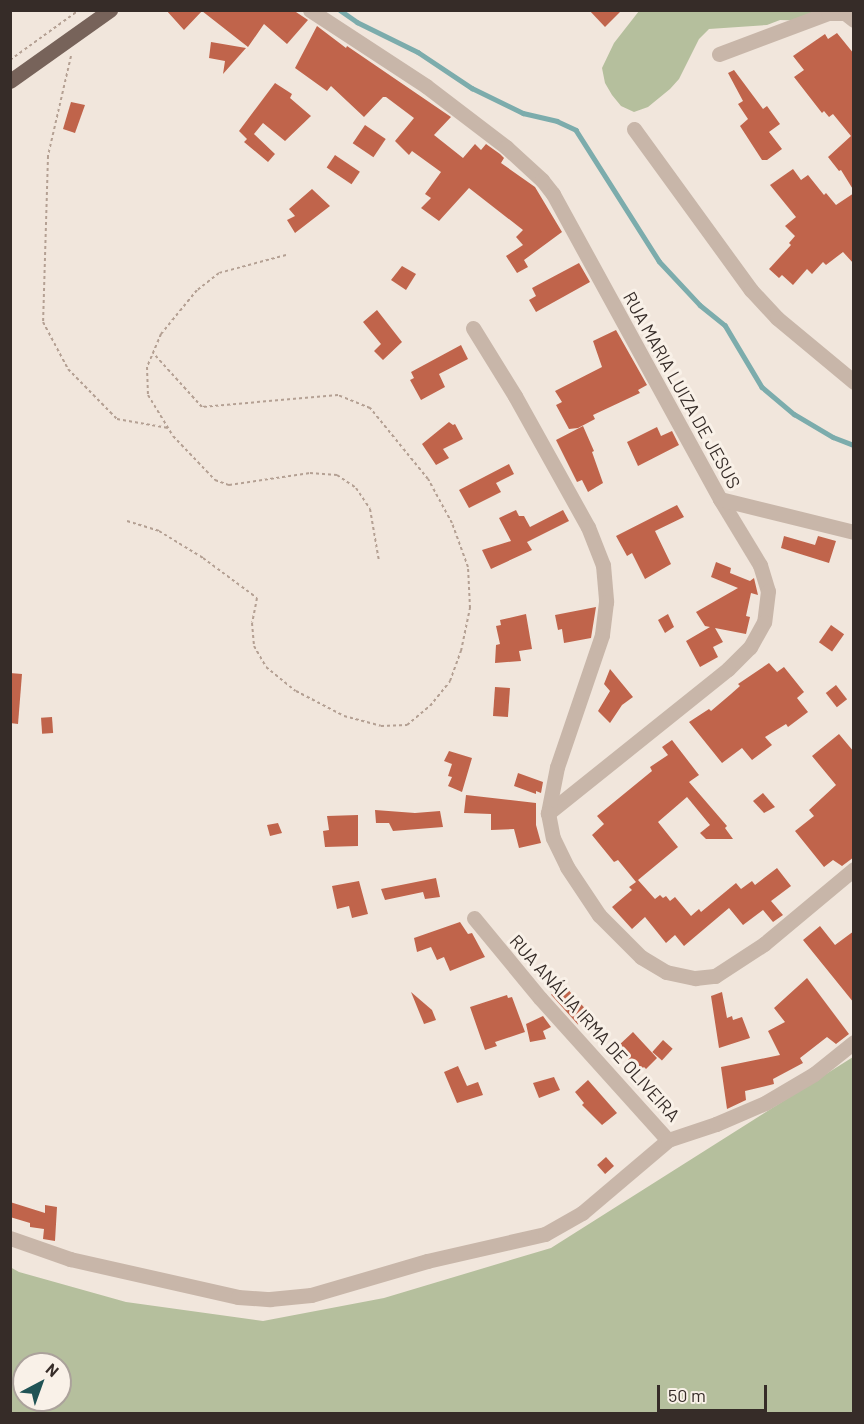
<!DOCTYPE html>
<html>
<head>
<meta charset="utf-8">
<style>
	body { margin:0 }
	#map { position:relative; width:864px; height:1424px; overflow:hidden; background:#f1e6dc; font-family:Barlow,sans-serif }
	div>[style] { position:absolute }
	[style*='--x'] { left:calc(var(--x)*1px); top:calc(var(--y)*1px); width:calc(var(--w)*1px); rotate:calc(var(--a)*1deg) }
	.green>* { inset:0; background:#b5bf9d }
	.stream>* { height:4.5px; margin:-2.25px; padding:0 2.25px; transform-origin:2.25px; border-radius:2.25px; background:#7cacac }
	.building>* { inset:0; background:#c0644b; transform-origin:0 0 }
	.path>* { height:2px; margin-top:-1px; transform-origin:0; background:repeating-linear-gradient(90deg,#b4a093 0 3px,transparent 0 6px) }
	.minor>* { height:15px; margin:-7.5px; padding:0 7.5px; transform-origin:7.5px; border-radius:7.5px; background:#c8b6a9 }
	.major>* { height:15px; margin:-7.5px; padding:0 7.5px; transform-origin:7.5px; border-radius:7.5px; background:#77635a }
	span { translate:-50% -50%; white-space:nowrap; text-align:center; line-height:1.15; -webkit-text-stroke:6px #f9f1e8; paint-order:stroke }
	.street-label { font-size:18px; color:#362c28 }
	.frame { position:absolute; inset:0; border:12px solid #362c28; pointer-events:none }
	.north { position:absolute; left:12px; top:1352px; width:60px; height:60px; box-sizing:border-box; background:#f9f1e8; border:2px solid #aba29b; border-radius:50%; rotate:41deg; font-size:16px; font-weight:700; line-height:24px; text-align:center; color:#362c28 }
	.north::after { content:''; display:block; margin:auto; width:21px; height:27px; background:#205355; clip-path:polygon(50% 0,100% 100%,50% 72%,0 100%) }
	.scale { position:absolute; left:657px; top:1385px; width:110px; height:27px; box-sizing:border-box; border:3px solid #362c28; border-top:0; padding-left:8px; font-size:18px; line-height:21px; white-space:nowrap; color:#362c28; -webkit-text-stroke:4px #f9f1e8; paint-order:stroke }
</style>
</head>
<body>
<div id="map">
	<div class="green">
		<i style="clip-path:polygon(639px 11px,821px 11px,812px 21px,780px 20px,767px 25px,709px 29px,699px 39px,679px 79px,670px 89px,648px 107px,634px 112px,621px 106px,612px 95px,605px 83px,602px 68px,614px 43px)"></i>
		<i style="clip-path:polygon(evenodd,853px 1057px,853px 1413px,11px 1413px,10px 1267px,19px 1272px,126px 1302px,263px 1321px,384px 1298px,551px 1248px,853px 1057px,24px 1364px,60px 1364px,60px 1400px,24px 1400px,24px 1364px)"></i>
	</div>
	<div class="stream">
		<i style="--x:340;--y:10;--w:21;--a:35"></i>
		<i style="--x:357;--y:22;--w:68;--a:26.2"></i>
		<i style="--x:418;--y:52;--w:65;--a:33.7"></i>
		<i style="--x:472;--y:88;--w:57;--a:26.1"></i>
		<i style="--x:523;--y:113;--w:35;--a:13"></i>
		<i style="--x:557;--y:121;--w:21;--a:25"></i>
		<i style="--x:576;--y:130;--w:155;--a:57.6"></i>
		<i style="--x:659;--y:261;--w:60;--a:47"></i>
		<i style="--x:700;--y:305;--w:32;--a:39"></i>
		<i style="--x:725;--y:325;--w:72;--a:59.2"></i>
		<i style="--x:762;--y:387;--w:42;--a:40.2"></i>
		<i style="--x:794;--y:414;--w:45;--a:30.5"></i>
		<i style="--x:833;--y:437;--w:22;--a:21"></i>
	</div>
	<div class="building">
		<i style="clip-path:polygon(166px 10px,293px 10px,308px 20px,287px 44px,264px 24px,248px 47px,202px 11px,184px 30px)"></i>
		<i style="clip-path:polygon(589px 10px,622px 10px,605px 27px)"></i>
		<i style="clip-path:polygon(317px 26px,346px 48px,347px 46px,451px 117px,434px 135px,463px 158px,475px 144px,481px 150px,486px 144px,500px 154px,504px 158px,501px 163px,535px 187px,562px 232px,524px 260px,528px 267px,517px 273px,506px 256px,523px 245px,516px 237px,523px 230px,469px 188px,439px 221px,421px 208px,431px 198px,425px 194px,441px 172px,412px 151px,409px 155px,395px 141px,414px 118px,386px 97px,383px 97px,364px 117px,331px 86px,327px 91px,295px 68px)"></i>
		<i style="clip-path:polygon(837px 33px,854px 54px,854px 191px,841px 170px,839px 171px,828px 157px,851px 136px,833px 114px,829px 117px,824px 111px,822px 113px,794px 77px,804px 70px,793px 56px,825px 34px,828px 39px)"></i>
		<i style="clip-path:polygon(211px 42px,246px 48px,223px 74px,225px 61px,209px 58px)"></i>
		<i style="clip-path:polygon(734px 70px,763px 109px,767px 106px,780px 124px,769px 132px,782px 149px,767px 160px,762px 160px,740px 126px,748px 119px,738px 104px,743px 101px,728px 73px)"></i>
		<i style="clip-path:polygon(275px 83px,292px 94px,290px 98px,311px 116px,285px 141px,263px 123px,254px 134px,275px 154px,268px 162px,244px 142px,247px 139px,239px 131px)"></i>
		<i style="clip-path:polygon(71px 102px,85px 105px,75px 133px,63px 129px)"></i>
		<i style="left:365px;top:125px;width:25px;height:22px;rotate:34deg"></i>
		<i style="left:335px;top:155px;width:30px;height:15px;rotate:34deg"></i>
		<i style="clip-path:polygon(793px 169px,801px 180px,808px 175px,824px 195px,826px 193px,836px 205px,854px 193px,854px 264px,843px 252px,826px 265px,823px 262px,812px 274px,807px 269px,793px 285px,782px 275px,779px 278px,769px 269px,791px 245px,789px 243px,795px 236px,785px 226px,796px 217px,770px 185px)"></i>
		<i style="clip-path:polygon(312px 189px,330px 206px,295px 233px,287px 220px,295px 216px,289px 209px)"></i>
		<i style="clip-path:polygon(579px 263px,590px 282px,536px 312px,529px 300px,536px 296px,532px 288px)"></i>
		<i style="clip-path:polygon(402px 266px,416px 274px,406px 290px,391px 280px)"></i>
		<i style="clip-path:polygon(377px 310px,402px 342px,383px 360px,374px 351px,381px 344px,363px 322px)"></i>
		<i style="clip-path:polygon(616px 330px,647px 385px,638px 390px,640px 393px,593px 415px,595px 419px,578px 428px,569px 429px,556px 405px,562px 402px,555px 391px,602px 367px,593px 341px)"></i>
		<i style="clip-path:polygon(461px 345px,468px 359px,439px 374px,445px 387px,421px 400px,410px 380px,414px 378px,411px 372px)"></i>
		<i style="clip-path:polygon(449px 422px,453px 425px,455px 424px,463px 439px,443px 449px,449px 458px,436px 465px,422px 444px)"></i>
		<i style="clip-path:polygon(583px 426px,594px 451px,592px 452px,603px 483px,588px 492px,582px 480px,577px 482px,556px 440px)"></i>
		<i style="clip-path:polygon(657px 427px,661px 436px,672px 431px,679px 445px,638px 466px,627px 442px)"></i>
		<i style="clip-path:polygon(509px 464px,514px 474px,496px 483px,501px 492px,469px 508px,459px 490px)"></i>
		<i style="clip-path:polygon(677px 505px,684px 517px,655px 531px,671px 564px,645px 579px,632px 553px,627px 556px,616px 536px)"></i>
		<i style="clip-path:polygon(516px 510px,519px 516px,524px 516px,530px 527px,563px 510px,569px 521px,527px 542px,532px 550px,491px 569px,482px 550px,511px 541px,499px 518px)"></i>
		<i style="clip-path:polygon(784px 536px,815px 545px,818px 536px,836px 541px,829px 563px,781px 548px)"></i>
		<i style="clip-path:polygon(716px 562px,731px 568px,730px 573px,750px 581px,754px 578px,758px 595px,751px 593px,746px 616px,750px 617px,746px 634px,715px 628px,723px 642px,713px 647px,718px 657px,700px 667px,686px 641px,710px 627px,705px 626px,696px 612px,738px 588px,711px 577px)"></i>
		<i style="clip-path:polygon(596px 607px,591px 638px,564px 643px,562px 629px,558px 630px,555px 615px)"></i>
		<i style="clip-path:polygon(526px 614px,532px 649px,519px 651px,521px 661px,495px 663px,496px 645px,500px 644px,496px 626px,501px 625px,500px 620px)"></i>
		<i style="clip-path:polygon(668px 614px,674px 627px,665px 633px,658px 620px)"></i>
		<i style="left:831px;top:625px;width:16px;height:21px;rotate:35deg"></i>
		<i style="clip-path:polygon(769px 663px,777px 672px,784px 667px,804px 692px,797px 698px,808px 712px,788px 727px,786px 724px,765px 737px,772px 745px,752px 760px,742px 748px,722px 763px,689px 722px,709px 709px,711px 711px,731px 694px,740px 686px,738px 684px)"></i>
		<i style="clip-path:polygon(610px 669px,633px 697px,622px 705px,610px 723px,598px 711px,610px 691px,604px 684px)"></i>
		<i style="clip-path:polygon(10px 673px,22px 674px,18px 724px,10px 723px)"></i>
		<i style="left:836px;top:685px;width:18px;height:13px;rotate:52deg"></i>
		<i style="left:495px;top:687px;width:15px;height:29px;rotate:4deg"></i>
		<i style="left:52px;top:717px;width:16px;height:11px;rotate:86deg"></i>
		<i style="clip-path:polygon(839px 734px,854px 752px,854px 857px,842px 866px,833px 860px,824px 867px,795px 831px,814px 816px,809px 810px,836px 785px,812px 756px)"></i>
		<i style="clip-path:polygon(672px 740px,699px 775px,689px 782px,727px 826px,725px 828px,733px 839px,706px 839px,700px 833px,710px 825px,687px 797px,658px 822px,678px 847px,638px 880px,655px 899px,660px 895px,663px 898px,666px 896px,670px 901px,675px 897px,691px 916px,699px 909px,701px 912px,736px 883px,741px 889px,752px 881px,755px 885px,777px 868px,791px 886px,771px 901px,783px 915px,773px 922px,763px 910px,743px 925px,729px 908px,684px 946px,675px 935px,666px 943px,645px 917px,632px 929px,612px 907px,632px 890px,629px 887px,636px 882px,618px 860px,614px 862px,592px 835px,604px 824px,597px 816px,652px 771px,650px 767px,668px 755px,662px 747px)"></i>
		<i style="clip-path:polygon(449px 751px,472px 758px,462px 792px,448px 786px,452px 777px,448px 776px,452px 764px,444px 761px)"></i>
		<i style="clip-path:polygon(518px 773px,543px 782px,541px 793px,536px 791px,536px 794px,514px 786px)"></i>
		<i style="clip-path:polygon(763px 793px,775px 807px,764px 813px,753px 801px)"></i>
		<i style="clip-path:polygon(466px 795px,536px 803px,536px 825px,541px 843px,519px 848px,514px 829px,491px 830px,491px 814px,464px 813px)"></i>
		<i style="clip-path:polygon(375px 810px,415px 813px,440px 811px,443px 827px,393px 831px,389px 823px,376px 823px)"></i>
		<i style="clip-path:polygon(358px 815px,358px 846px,325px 847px,323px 831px,329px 830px,327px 816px)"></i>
		<i style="clip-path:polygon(278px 823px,282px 833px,270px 836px,267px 825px)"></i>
		<i style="clip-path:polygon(436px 878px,440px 897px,425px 899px,423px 892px,385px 900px,381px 889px)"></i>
		<i style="clip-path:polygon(359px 881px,368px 914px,352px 918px,349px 906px,337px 909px,332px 886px)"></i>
		<i style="clip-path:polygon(460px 922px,468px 934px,472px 933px,485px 957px,450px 971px,444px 957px,437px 960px,431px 947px,417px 952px,414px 938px)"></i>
		<i style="clip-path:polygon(820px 926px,835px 945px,854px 931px,854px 1003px,803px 940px)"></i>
		<i style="clip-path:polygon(807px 978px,849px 1034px,836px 1044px,827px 1037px,800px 1058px,803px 1063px,773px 1079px,774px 1084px,745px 1091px,746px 1100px,727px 1109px,721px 1067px,780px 1055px,768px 1031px,785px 1022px,774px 1008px)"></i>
		<i style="left:563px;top:984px;width:40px;height:16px;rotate:48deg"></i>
		<i style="clip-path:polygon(411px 992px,432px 1010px,436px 1020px,424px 1024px)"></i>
		<i style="clip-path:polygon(722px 992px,727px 1018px,732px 1016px,733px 1020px,742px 1017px,750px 1038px,719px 1048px,711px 996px)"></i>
		<i style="clip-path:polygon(507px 995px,508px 998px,512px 997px,525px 1032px,495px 1042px,497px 1046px,485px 1050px,470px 1007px)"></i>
		<i style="clip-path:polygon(543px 1016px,551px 1027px,543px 1031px,546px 1039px,530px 1042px,526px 1024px)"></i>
		<i style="clip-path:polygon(633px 1032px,657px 1058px,646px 1069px,644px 1067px,639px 1071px,617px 1047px)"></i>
		<i style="left:663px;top:1040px;width:13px;height:16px;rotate:42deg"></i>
		<i style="clip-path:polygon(458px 1066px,467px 1086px,478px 1082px,483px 1095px,457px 1103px,444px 1072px)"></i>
		<i style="clip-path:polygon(554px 1077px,560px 1090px,539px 1098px,533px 1083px)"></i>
		<i style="clip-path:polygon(588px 1080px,617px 1113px,602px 1125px,582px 1105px,584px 1103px,575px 1092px)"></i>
		<i style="left:606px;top:1157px;width:12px;height:12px;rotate:48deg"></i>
		<i style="clip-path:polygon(10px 1202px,45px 1213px,45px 1205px,57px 1207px,55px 1241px,43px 1239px,44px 1229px,30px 1227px,30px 1223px,10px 1217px)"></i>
	</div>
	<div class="path">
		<i style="--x:71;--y:56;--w:103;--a:103"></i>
		<i style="--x:48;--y:156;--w:166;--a:91.7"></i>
		<i style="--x:43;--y:322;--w:53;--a:62"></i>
		<i style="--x:68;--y:369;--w:70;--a:45.6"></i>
		<i style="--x:117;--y:419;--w:52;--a:10"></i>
		<i style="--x:10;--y:60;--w:85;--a:-35.9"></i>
		<i style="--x:286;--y:255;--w:69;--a:165"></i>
		<i style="--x:219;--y:273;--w:28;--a:142"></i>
		<i style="--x:197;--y:290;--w:57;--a:129.3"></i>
		<i style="--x:161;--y:334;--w:36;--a:113"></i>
		<i style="--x:147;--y:367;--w:28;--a:88"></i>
		<i style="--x:148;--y:395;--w:48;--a:58.6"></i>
		<i style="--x:173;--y:436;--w:61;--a:46.3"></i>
		<i style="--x:215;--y:480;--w:15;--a:20"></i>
		<i style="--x:229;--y:485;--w:82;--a:-8.4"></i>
		<i style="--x:310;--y:473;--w:27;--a:4"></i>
		<i style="--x:337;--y:475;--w:23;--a:34"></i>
		<i style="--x:356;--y:488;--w:25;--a:56"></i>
		<i style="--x:370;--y:509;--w:53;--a:80.2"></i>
		<i style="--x:127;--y:521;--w:34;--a:17"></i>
		<i style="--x:159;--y:531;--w:52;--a:31.5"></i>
		<i style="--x:203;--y:558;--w:67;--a:36.5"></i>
		<i style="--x:257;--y:598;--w:25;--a:101"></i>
		<i style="--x:252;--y:623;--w:23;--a:85"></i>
		<i style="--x:254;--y:646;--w:24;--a:60"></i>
		<i style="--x:266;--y:667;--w:38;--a:39"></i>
		<i style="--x:296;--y:691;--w:54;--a:27.5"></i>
		<i style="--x:344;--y:716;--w:38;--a:15"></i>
		<i style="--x:381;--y:726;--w:26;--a:-2"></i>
		<i style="--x:407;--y:725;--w:30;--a:-40"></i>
		<i style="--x:430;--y:706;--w:32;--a:-51"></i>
		<i style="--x:450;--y:681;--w:32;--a:-70"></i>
		<i style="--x:461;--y:651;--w:44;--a:-78.2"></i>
		<i style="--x:470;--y:608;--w:41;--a:-92.8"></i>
		<i style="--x:468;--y:567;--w:47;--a:-110"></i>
		<i style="--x:452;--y:523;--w:50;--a:-118.6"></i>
		<i style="--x:428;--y:479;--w:92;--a:-129.2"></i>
		<i style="--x:370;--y:408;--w:35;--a:-158"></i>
		<i style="--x:338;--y:395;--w:137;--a:175"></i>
		<i style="--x:202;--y:407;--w:73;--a:-132.2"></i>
	</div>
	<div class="minor">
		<i style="--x:310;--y:10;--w:139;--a:33.2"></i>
		<i style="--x:426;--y:86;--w:101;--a:37.3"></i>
		<i style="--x:506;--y:147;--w:49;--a:42.5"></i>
		<i style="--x:542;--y:180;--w:18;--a:52"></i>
		<i style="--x:553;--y:194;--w:348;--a:61.3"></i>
		<i style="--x:720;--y:499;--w:77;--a:58.8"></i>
		<i style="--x:760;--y:565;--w:27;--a:73"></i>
		<i style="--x:768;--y:591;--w:31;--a:97"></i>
		<i style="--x:764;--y:622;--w:29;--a:119"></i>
		<i style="--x:750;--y:647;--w:31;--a:135"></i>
		<i style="--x:728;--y:669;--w:231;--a:141.3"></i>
		<i style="--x:719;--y:54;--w:116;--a:-20.6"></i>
		<i style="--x:828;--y:13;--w:17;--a:0"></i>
		<i style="--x:845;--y:13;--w:11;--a:38"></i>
		<i style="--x:634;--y:129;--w:199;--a:54"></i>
		<i style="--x:751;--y:290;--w:38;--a:47"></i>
		<i style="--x:777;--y:318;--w:100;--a:39.7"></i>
		<i style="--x:473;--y:328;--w:80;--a:58.3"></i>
		<i style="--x:515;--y:396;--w:150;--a:60.9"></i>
		<i style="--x:588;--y:527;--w:41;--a:68.5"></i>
		<i style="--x:603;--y:565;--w:37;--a:85"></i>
		<i style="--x:606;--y:602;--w:33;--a:97"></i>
		<i style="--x:602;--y:635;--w:139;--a:108.8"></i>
		<i style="--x:557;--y:767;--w:47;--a:101.1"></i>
		<i style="--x:548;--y:813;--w:25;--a:79"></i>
		<i style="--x:553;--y:838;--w:32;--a:64"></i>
		<i style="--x:567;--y:867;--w:58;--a:56.3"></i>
		<i style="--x:599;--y:915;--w:59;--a:45"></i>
		<i style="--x:641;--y:957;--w:29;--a:31"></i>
		<i style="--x:666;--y:972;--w:30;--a:12"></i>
		<i style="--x:695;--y:978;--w:20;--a:-6"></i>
		<i style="--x:715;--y:976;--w:59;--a:-33.1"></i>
		<i style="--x:764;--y:944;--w:117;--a:-39.8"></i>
		<i style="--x:720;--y:499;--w:138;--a:13.8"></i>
		<i style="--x:474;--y:918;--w:104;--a:50.5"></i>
		<i style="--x:540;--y:998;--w:191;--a:48"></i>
		<i style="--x:10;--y:1238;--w:64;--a:19.3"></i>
		<i style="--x:70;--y:1259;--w:172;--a:12.7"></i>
		<i style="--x:238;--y:1297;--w:32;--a:4"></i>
		<i style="--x:270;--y:1299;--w:41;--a:-5.6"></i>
		<i style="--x:311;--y:1295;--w:121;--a:-16.3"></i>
		<i style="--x:427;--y:1261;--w:121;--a:-12.9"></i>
		<i style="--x:545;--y:1234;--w:43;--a:-29.6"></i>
		<i style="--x:582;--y:1213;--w:113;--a:-40.3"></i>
		<i style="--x:668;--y:1140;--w:51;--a:-18.4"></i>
		<i style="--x:716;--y:1124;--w:53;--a:-23.2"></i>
		<i style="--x:765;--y:1103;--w:57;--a:-30.6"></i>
		<i style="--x:814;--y:1074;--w:51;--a:-38.7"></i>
	</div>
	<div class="major">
		<i style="--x:10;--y:81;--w:123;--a:-35.4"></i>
	</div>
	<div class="street-label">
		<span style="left:682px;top:390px;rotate:61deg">RUA MARIA LUIZA DE JESUS</span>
		<span style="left:595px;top:1028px;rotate:48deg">RUA ANÁLIA IRMA DE OLIVEIRA</span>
	</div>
	<div class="frame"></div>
	<div class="north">N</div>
	<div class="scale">50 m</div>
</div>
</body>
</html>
